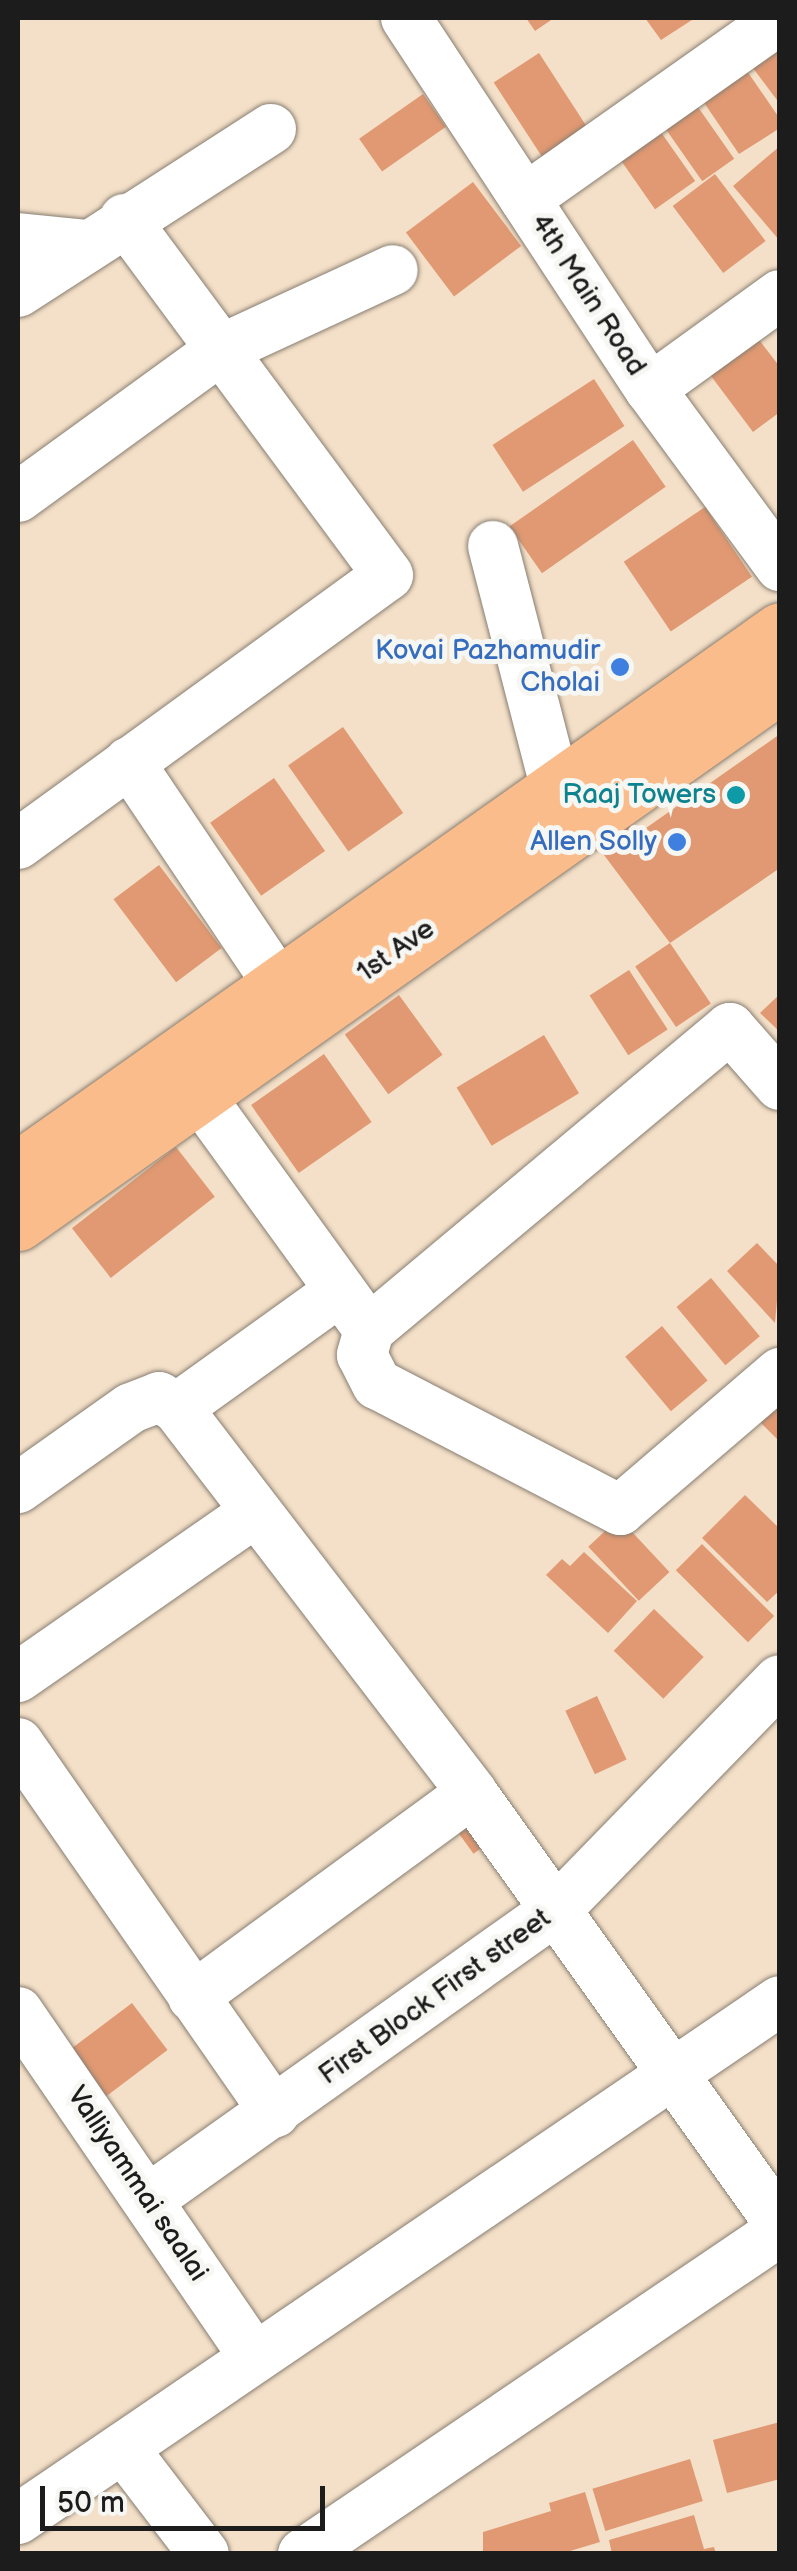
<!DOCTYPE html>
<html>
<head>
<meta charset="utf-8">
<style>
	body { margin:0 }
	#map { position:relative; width:797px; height:2571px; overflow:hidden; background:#f4e0c8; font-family:"Balsamiq Sans",sans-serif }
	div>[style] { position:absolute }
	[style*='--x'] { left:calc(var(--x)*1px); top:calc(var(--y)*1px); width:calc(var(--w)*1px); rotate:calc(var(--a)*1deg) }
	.building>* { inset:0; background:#e09972; transform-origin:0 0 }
	.roads { filter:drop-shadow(0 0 2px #887e72) drop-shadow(0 0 2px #887e72) }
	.minor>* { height:50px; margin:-25px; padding:0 25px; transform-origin:25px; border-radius:25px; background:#fff }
	.major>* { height:55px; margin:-27.5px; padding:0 27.5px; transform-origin:27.5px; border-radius:27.5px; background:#fabc8b }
	.dots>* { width:28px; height:28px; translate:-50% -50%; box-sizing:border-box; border:5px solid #f6f6f2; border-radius:50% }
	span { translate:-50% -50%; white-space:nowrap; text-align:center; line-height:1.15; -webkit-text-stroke:10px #f6f6f2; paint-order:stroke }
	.street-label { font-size:28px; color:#1c1c1c }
	.shop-label { font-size:28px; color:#366cbe }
	.right { translate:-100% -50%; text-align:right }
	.culture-label { font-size:28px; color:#0d838f }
	.frame { position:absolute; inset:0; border:20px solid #1c1c1c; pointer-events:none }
	.scale { position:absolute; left:40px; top:2486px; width:285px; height:45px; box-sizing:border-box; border:5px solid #1c1c1c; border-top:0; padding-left:12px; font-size:30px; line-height:35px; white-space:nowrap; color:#1c1c1c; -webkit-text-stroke:8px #f6f6f2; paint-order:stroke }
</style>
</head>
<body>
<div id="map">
	<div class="building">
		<i style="clip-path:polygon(526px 18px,554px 18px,535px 31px)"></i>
		<i style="clip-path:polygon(645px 18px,695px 18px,661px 40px)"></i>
		<i style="clip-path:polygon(780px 30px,780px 104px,744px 56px)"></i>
		<i style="left:539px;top:53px;width:89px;height:54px;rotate:57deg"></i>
		<i style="clip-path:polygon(736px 55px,780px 119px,780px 128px,739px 154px,692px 85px)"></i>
		<i style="left:686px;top:90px;width:84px;height:39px;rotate:55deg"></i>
		<i style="left:423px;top:94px;width:40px;height:78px;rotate:55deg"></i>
		<i style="left:651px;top:118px;width:77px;height:49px;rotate:55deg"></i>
		<i style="clip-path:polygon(780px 146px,780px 241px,733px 186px)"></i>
		<i style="left:715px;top:174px;width:84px;height:53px;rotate:53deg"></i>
		<i style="left:473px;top:182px;width:80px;height:84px;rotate:53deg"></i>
		<i style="clip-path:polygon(753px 332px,780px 367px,780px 412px,753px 432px,705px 368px)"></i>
		<i style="left:594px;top:379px;width:56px;height:121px;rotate:57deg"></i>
		<i style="left:633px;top:440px;width:57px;height:151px;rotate:55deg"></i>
		<i style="left:705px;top:507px;width:84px;height:98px;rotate:56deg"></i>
		<i style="left:343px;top:727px;width:105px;height:67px;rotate:55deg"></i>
		<i style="clip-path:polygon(780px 734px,780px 868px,670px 943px,598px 847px,630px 825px,636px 835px)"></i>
		<i style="left:274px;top:778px;width:89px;height:78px;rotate:55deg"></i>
		<i style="left:159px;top:865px;width:104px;height:57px;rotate:53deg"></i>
		<i style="left:670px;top:943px;width:73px;height:42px;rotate:56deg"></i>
		<i style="left:629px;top:970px;width:71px;height:47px;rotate:57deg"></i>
		<i style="clip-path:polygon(780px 994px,780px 1032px,760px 1013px)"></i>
		<i style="left:399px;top:995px;width:74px;height:67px;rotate:54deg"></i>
		<i style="left:544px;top:1035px;width:68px;height:102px;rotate:59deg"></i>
		<i style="left:324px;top:1054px;width:83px;height:89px;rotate:55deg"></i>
		<i style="left:176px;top:1147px;width:63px;height:132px;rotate:52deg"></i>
		<i style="clip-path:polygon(757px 1243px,780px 1267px,775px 1323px,727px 1271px)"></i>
		<i style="left:711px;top:1278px;width:76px;height:45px;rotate:50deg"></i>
		<i style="left:662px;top:1326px;width:71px;height:48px;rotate:50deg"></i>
		<i style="clip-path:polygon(780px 1383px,780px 1442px,750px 1412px)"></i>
		<i style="clip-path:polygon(745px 1495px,780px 1529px,780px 1590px,767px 1602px,702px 1538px)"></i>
		<i style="left:619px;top:1518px;width:74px;height:42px;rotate:47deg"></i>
		<i style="left:702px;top:1544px;width:102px;height:37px;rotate:45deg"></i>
		<i style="clip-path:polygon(584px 1552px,637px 1601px,608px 1633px,546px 1575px,562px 1559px,570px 1566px)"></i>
		<i style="left:654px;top:1609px;width:69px;height:58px;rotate:44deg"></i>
		<i style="left:597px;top:1696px;width:70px;height:35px;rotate:65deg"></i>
		<i style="left:472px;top:1809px;width:37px;height:25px;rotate:54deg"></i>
		<i style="left:132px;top:2003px;width:59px;height:82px;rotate:53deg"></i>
		<i style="clip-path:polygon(780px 2422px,780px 2479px,727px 2493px,713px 2440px)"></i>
		<i style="left:690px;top:2459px;width:44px;height:102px;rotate:73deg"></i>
		<i style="clip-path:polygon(585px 2492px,600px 2542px,560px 2554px,483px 2554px,483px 2532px,551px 2511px,549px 2503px)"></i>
		<i style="clip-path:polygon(694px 2515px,704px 2549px,714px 2547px,716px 2554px,612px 2554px,609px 2540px)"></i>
	</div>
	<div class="roads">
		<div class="minor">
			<i style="--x:406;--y:18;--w:444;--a:56.7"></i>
			<i style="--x:650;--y:389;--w:220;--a:53.7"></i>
			<i style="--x:525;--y:199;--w:312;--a:-35.2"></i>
			<i style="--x:18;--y:238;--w:68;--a:5.9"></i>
			<i style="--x:18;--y:292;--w:301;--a:-32.8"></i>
			<i style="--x:650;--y:389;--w:160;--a:-35.9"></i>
			<i style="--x:18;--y:497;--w:252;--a:-36"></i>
			<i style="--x:222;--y:349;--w:188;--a:-24.8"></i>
			<i style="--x:493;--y:546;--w:247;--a:75.5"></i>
			<i style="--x:129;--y:762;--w:308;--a:56.1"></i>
			<i style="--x:18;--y:844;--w:457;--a:-36"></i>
			<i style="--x:388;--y:575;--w:443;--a:-126.5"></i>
			<i style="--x:780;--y:1085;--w:76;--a:-131.3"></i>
			<i style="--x:730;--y:1028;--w:471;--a:140.1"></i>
			<i style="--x:369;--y:1330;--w:26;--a:106"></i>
			<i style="--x:362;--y:1355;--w:33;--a:63"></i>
			<i style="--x:377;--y:1384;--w:274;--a:27.4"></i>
			<i style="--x:620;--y:1510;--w:211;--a:-40.6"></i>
			<i style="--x:196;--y:1091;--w:295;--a:54.1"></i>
			<i style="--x:177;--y:1408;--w:201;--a:-35.7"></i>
			<i style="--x:18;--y:1488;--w:138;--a:-35.3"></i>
			<i style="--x:131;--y:1408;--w:30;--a:-21"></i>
			<i style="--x:159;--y:1397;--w:21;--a:31"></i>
			<i style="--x:177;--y:1408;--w:485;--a:52.5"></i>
			<i style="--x:472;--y:1793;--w:530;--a:54.45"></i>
			<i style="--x:18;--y:1677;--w:287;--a:-34.8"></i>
			<i style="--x:18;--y:1743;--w:450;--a:55.2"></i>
			<i style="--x:193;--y:1997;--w:346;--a:-36.2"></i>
			<i style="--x:18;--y:2012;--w:418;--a:55.6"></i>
			<i style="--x:149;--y:2199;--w:498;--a:-35.4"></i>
			<i style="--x:555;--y:1911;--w:322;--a:-45.8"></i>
			<i style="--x:123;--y:2448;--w:133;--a:52.6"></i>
			<i style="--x:18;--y:2519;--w:921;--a:-34.21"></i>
			<i style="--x:303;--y:2554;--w:576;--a:-34.1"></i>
		</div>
		<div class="major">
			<i style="--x:18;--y:1169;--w:933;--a:-35.27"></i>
			<i style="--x:18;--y:1223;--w:933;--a:-35.22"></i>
		</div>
	</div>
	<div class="dots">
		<i style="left:620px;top:667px;background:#3f7fe0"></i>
		<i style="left:736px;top:795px;background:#0f9aa8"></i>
		<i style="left:677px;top:842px;background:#3f7fe0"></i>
	</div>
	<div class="street-label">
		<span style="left:588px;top:295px;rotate:57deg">4th Main Road</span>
		<span style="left:396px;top:951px;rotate:-35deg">1st Ave</span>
		<span style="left:435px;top:1997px;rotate:-36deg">First Block First street</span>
		<span style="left:137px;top:2184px;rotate:56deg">Valliyammai saalai</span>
	</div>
	<div class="shop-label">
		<span class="right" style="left:600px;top:667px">Kovai Pazhamudir<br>Cholai</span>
		<span class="right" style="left:657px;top:842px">Allen Solly</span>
	</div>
	<div class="culture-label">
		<span class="right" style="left:716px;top:795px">Raaj Towers</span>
	</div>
	<div class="frame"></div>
	<div class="scale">50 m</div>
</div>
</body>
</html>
